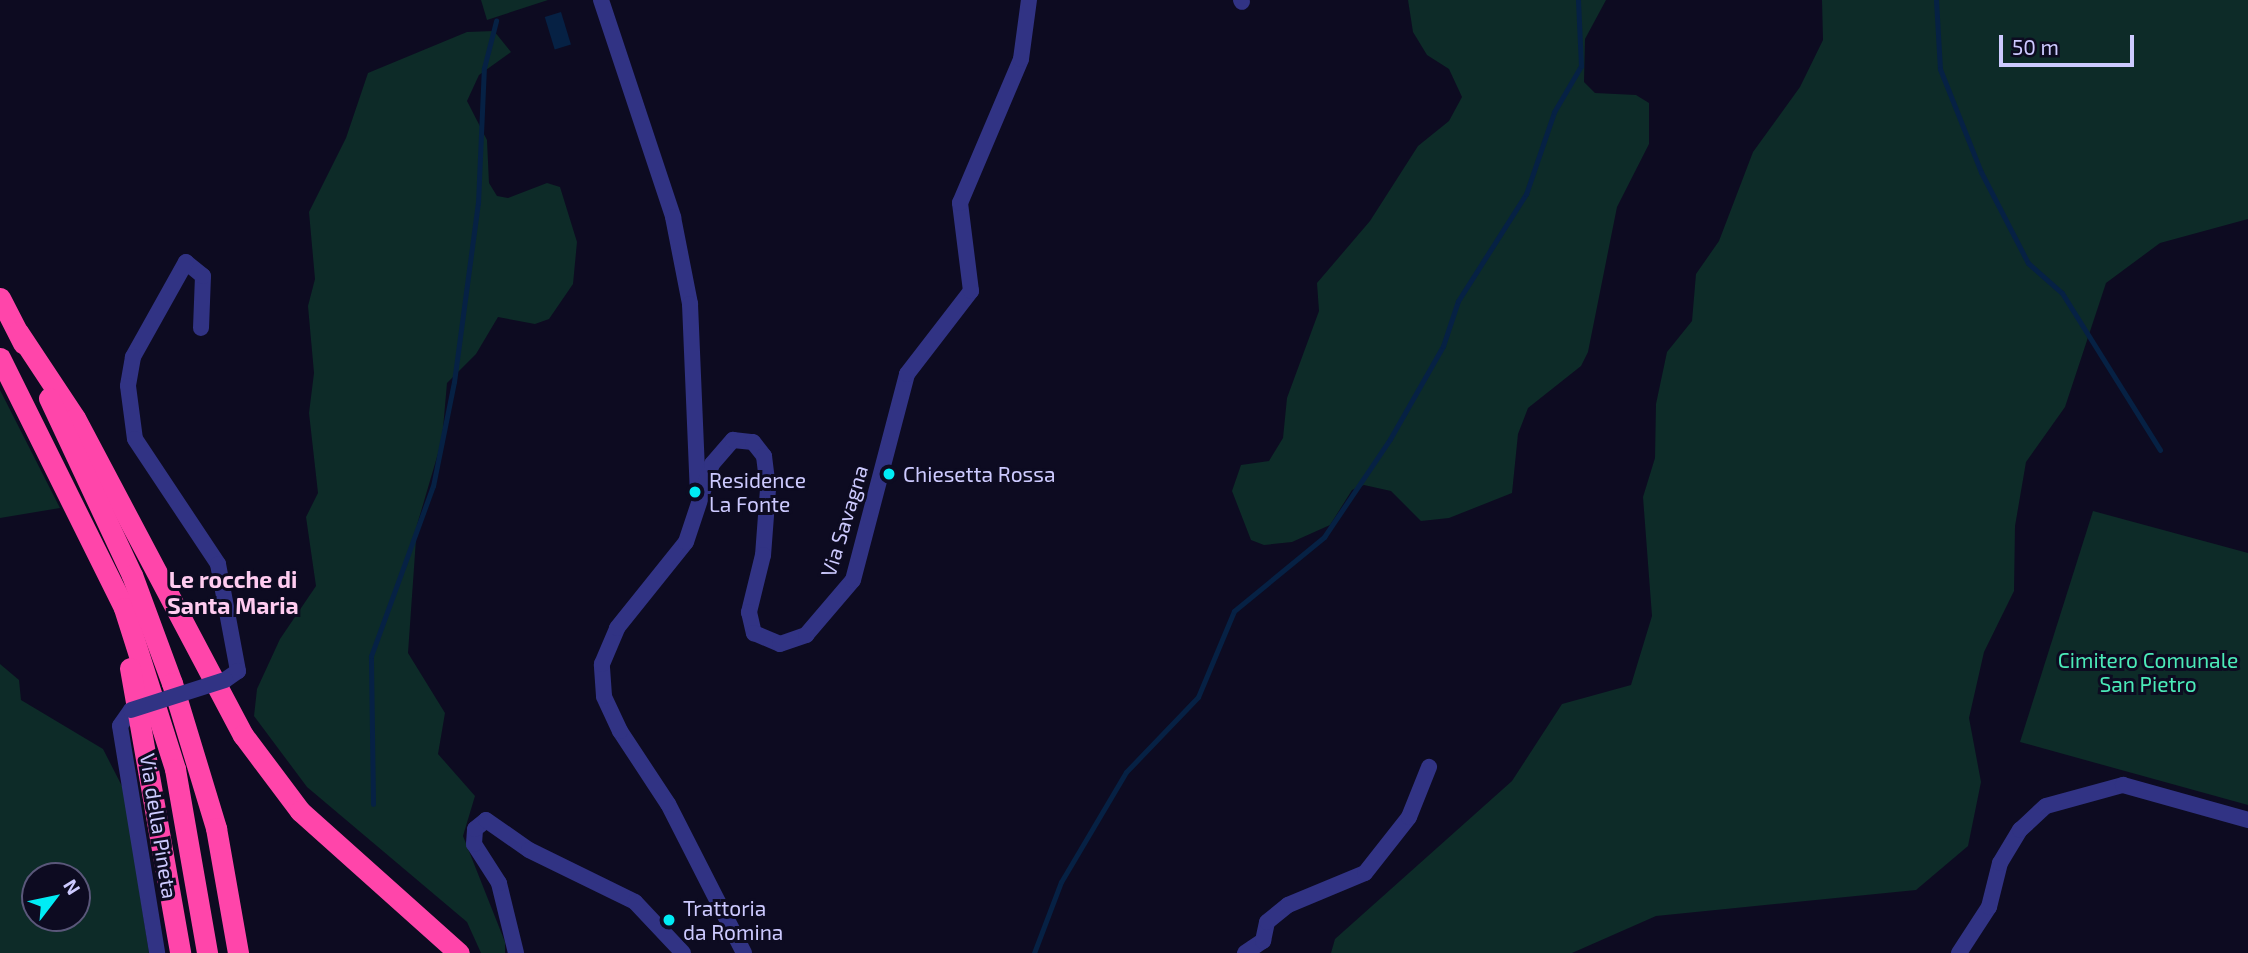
<!DOCTYPE html>
<html>
<head>
<meta charset="utf-8">
<style>
	body { margin:0 }
	#map { position:relative; width:2248px; height:953px; overflow:hidden; background:#0d0b21; font-family:"Exo 2",sans-serif }
	div>[style] { position:absolute }
	[style*='--x'] { left:calc(var(--x)*1px); top:calc(var(--y)*1px); width:calc(var(--w)*1px); rotate:calc(var(--a)*1deg) }
	.green>* { inset:0; background:#0d2b28 }
	.water>* { inset:0; background:#062144; transform-origin:0 0 }
	.stream>* { height:5px; margin:-2.5px; padding:0 2.5px; transform-origin:2.5px; border-radius:2.5px; background:#062144 }
	.street>* { height:16px; margin:-8px; padding:0 8px; transform-origin:8px; border-radius:8px; background:#313384 }
	.highway>* { height:21px; margin:-10.5px; padding:0 10.5px; transform-origin:10.5px; border-radius:10.5px; background:#ff45aa }
	.street-bridge>* { height:16px; margin:-8px; padding:0 8px; transform-origin:8px; border-radius:8px; background:#313384 }
	.dots>* { width:19px; height:19px; translate:-50% -50%; box-sizing:border-box; border:4px solid #0d0b21; border-radius:50% }
	span { translate:-50% -50%; white-space:nowrap; text-align:center; line-height:1.15; -webkit-text-stroke:6px #0d0b21; paint-order:stroke }
	.poi-label { font-size:21px; color:#cdcaff }
	.left { translate:0 -50%; text-align:left }
	.street-label { font-size:21px; color:#cdcaff }
	.park-label { font-size:21px; color:#4beab8 }
	.neighbourhood-label { font-size:23px; color:#ffccf0; font-weight:700 }
	.north { position:absolute; left:21px; top:862px; width:70px; height:70px; box-sizing:border-box; background:#0d0b21; border:2px solid #5a577a; border-radius:50%; rotate:58deg; font-size:19px; font-weight:700; line-height:28px; text-align:center; color:#cdcaff }
	.north::after { content:''; display:block; margin:auto; width:24px; height:32px; background:#00ecf5; clip-path:polygon(50% 0,100% 100%,50% 72%,0 100%) }
	.scale { position:absolute; left:1999px; top:35px; width:135px; height:32px; box-sizing:border-box; border:4px solid #cdcaff; border-top:0; padding-left:9px; font-size:21px; line-height:24px; white-space:nowrap; color:#cdcaff; -webkit-text-stroke:5px #0d0b21; paint-order:stroke }
</style>
</head>
<body>
<div id="map">
	<div class="green">
		<i style="clip-path:polygon(481px 0,548px 0,487px 20px)"></i>
		<i style="clip-path:polygon(1408px 0,1606px 0,1585px 39px,1584px 82px,1595px 93px,1636px 95px,1649px 103px,1649px 144px,1617px 207px,1588px 352px,1581px 366px,1528px 408px,1518px 434px,1512px 493px,1449px 518px,1421px 521px,1391px 491px,1364px 485px,1352px 490px,1330px 525px,1292px 542px,1264px 545px,1251px 540px,1232px 491px,1241px 465px,1269px 461px,1283px 438px,1287px 398px,1319px 311px,1317px 283px,1370px 221px,1418px 146px,1449px 121px,1462px 97px,1449px 69px,1427px 55px,1413px 32px)"></i>
		<i style="clip-path:polygon(1822px 0,2248px 0,2248px 219px,2160px 243px,2106px 283px,2065px 407px,2026px 462px,2015px 526px,2014px 591px,1984px 652px,1969px 718px,1981px 782px,1968px 846px,1916px 890px,1656px 916px,1572px 953px,1331px 953px,1335px 939px,1512px 781px,1562px 704px,1631px 685px,1652px 616px,1643px 497px,1655px 458px,1656px 404px,1667px 352px,1692px 321px,1696px 274px,1719px 241px,1753px 152px,1800px 87px,1823px 40px)"></i>
		<i style="clip-path:polygon(494px 31px,511px 52px,479px 75px,467px 101px,487px 140px,489px 183px,497px 196px,508px 198px,547px 183px,560px 187px,577px 242px,573px 284px,549px 319px,535px 324px,498px 317px,476px 354px,447px 383px,442px 440px,417px 525px,408px 653px,445px 713px,438px 754px,475px 796px,463px 836px,505px 942px,505px 953px,481px 953px,467px 922px,307px 787px,254px 716px,257px 689px,280px 639px,316px 586px,306px 517px,318px 493px,309px 413px,314px 373px,308px 306px,315px 279px,309px 212px,346px 138px,368px 73px,467px 32px)"></i>
		<i style="clip-path:polygon(0 390px,60px 508px,0 518px)"></i>
		<i style="clip-path:polygon(2093px 511px,2248px 553px,2248px 805px,2020px 742px)"></i>
		<i style="clip-path:polygon(evenodd,0 664px,19px 680px,21px 700px,103px 749px,124px 790px,149px 953px,0 953px,0 664px,35px 876px,77px 876px,77px 918px,35px 918px,35px 876px)"></i>
	</div>
	<div class="water">
		<i style="left:561px;top:12px;width:34px;height:17px;rotate:73deg"></i>
	</div>
	<div class="stream">
		<i style="--x:1936;--y:0;--w:69;--a:86.7"></i>
		<i style="--x:1940;--y:69;--w:111;--a:68.3"></i>
		<i style="--x:1981;--y:172;--w:102;--a:62.7"></i>
		<i style="--x:2028;--y:263;--w:45;--a:41.4"></i>
		<i style="--x:2062;--y:293;--w:185;--a:58"></i>
		<i style="--x:373;--y:804;--w:148;--a:-90.8"></i>
		<i style="--x:371;--y:656;--w:181;--a:-70"></i>
		<i style="--x:433;--y:486;--w:106;--a:-78.6"></i>
		<i style="--x:454;--y:382;--w:181;--a:-82.4"></i>
		<i style="--x:478;--y:203;--w:135;--a:-87.5"></i>
		<i style="--x:484;--y:68;--w:49;--a:-75.7"></i>
		<i style="--x:1034;--y:953;--w:76;--a:-69.2"></i>
		<i style="--x:1061;--y:882;--w:128;--a:-59.4"></i>
		<i style="--x:1126;--y:772;--w:104;--a:-46.2"></i>
		<i style="--x:1198;--y:697;--w:93;--a:-67.3"></i>
		<i style="--x:1234;--y:611;--w:117;--a:-39.4"></i>
		<i style="--x:1324;--y:537;--w:118;--a:-56"></i>
		<i style="--x:1390;--y:439;--w:107;--a:-60.3"></i>
		<i style="--x:1443;--y:346;--w:47;--a:-71.6"></i>
		<i style="--x:1458;--y:301;--w:127;--a:-57.6"></i>
		<i style="--x:1526;--y:194;--w:87;--a:-71.1"></i>
		<i style="--x:1554;--y:112;--w:53;--a:-59.6"></i>
		<i style="--x:1581;--y:66;--w:66;--a:-92.6"></i>
	</div>
	<div class="street">
		<i style="--x:601;--y:0;--w:229;--a:71.6"></i>
		<i style="--x:673;--y:217;--w:89;--a:78.9"></i>
		<i style="--x:690;--y:304;--w:187;--a:87.6"></i>
		<i style="--x:1241;--y:0;--w:2;--a:63"></i>
		<i style="--x:201;--y:328;--w:52;--a:-87.8"></i>
		<i style="--x:203;--y:276;--w:22;--a:-141"></i>
		<i style="--x:186;--y:262;--w:109;--a:119.2"></i>
		<i style="--x:133;--y:357;--w:29;--a:100"></i>
		<i style="--x:128;--y:386;--w:53;--a:82.5"></i>
		<i style="--x:135;--y:439;--w:150;--a:56.4"></i>
		<i style="--x:218;--y:564;--w:109;--a:79.4"></i>
		<i style="--x:238;--y:671;--w:16;--a:145"></i>
		<i style="--x:131;--y:710;--w:19;--a:125"></i>
		<i style="--x:120;--y:726;--w:230;--a:80.7"></i>
		<i style="--x:516;--y:953;--w:72;--a:-103.7"></i>
		<i style="--x:499;--y:883;--w:46;--a:-122.7"></i>
		<i style="--x:474;--y:844;--w:15;--a:-86"></i>
		<i style="--x:475;--y:829;--w:14;--a:-39"></i>
		<i style="--x:486;--y:820;--w:52;--a:34.9"></i>
		<i style="--x:529;--y:850;--w:118;--a:26.1"></i>
		<i style="--x:635;--y:902;--w:70;--a:46.7"></i>
		<i style="--x:744;--y:953;--w:167;--a:-117"></i>
		<i style="--x:668;--y:804;--w:87;--a:-123.3"></i>
		<i style="--x:620;--y:731;--w:38;--a:-115"></i>
		<i style="--x:604;--y:696;--w:32;--a:-94"></i>
		<i style="--x:602;--y:664;--w:39;--a:-67"></i>
		<i style="--x:617;--y:628;--w:110;--a:-51.3"></i>
		<i style="--x:686;--y:542;--w:82;--a:-71.6"></i>
		<i style="--x:712;--y:464;--w:32;--a:-49"></i>
		<i style="--x:733;--y:440;--w:20;--a:6"></i>
		<i style="--x:753;--y:442;--w:18;--a:52"></i>
		<i style="--x:764;--y:456;--w:33;--a:83"></i>
		<i style="--x:768;--y:489;--w:66;--a:94.3"></i>
		<i style="--x:763;--y:555;--w:59;--a:103.8"></i>
		<i style="--x:749;--y:612;--w:22;--a:77"></i>
		<i style="--x:754;--y:633;--w:28;--a:23"></i>
		<i style="--x:780;--y:644;--w:28;--a:-19"></i>
		<i style="--x:806;--y:635;--w:72;--a:-49.5"></i>
		<i style="--x:853;--y:580;--w:213;--a:-75.3"></i>
		<i style="--x:907;--y:374;--w:105;--a:-52.4"></i>
		<i style="--x:971;--y:291;--w:89;--a:-97.1"></i>
		<i style="--x:960;--y:203;--w:156;--a:-67"></i>
		<i style="--x:1021;--y:59;--w:60;--a:-82.3"></i>
		<i style="--x:1245;--y:953;--w:22;--a:-34"></i>
		<i style="--x:1263;--y:941;--w:19;--a:-78"></i>
		<i style="--x:1267;--y:922;--w:27;--a:-39"></i>
		<i style="--x:1288;--y:905;--w:83;--a:-22.6"></i>
		<i style="--x:1365;--y:873;--w:71;--a:-51.8"></i>
		<i style="--x:1409;--y:817;--w:54;--a:-68.2"></i>
		<i style="--x:1959;--y:953;--w:55;--a:-56.9"></i>
		<i style="--x:1989;--y:907;--w:45;--a:-76"></i>
		<i style="--x:2000;--y:863;--w:39;--a:-59"></i>
		<i style="--x:2020;--y:830;--w:35;--a:-43"></i>
		<i style="--x:2046;--y:806;--w:80;--a:-15.3"></i>
		<i style="--x:2123;--y:785;--w:130;--a:15.6"></i>
	</div>
	<div class="highway">
		<i style="--x:0;--y:298;--w:51;--a:62.9"></i>
		<i style="--x:18;--y:332;--w:103;--a:56.5"></i>
		<i style="--x:75;--y:418;--w:359;--a:62.1"></i>
		<i style="--x:243;--y:735;--w:95;--a:53.1"></i>
		<i style="--x:300;--y:811;--w:213;--a:41.8"></i>
		<i style="--x:0;--y:358;--w:279;--a:63.6"></i>
		<i style="--x:124;--y:608;--w:169;--a:72.4"></i>
		<i style="--x:175;--y:769;--w:187;--a:80.1"></i>
		<i style="--x:49;--y:398;--w:195;--a:64.9"></i>
		<i style="--x:132;--y:575;--w:115;--a:69.7"></i>
		<i style="--x:172;--y:683;--w:152;--a:73.1"></i>
		<i style="--x:216;--y:828;--w:127;--a:80"></i>
		<i style="--x:130;--y:668;--w:289;--a:80"></i>
	</div>
	<div class="street-bridge">
		<i style="--x:131;--y:710;--w:99;--a:-17.7"></i>
	</div>
	<div class="dots">
		<i style="left:889px;top:474px;background:#00ecf5"></i>
		<i style="left:695px;top:492px;background:#00ecf5"></i>
		<i style="left:669px;top:920px;background:#00ecf5"></i>
	</div>
	<div class="poi-label">
		<span class="left" style="left:903px;top:474px">Chiesetta Rossa</span>
		<span class="left" style="left:709px;top:492px">Residence<br>La Fonte</span>
		<span class="left" style="left:683px;top:920px">Trattoria<br>da Romina</span>
	</div>
	<div class="street-label">
		<span style="left:844px;top:521px;rotate:-73deg">Via Savagna</span>
		<span style="left:159px;top:826px;rotate:81deg">Via della Pineta</span>
	</div>
	<div class="park-label">
		<span style="left:2148px;top:672px">Cimitero Comunale<br>San Pietro</span>
	</div>
	<div class="neighbourhood-label">
		<span style="left:233px;top:592px">Le rocche di<br>Santa Maria</span>
	</div>
	<div class="north">N</div>
	<div class="scale">50 m</div>
</div>
</body>
</html>
